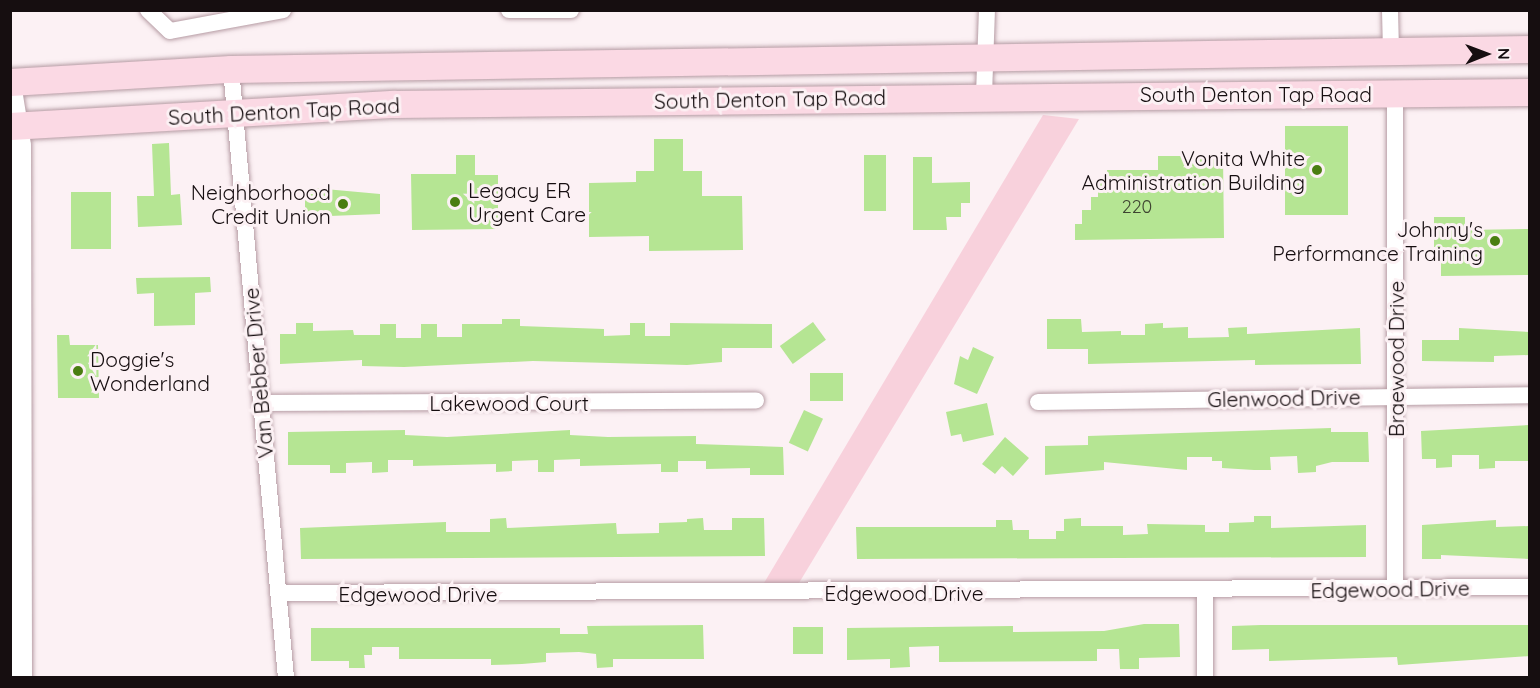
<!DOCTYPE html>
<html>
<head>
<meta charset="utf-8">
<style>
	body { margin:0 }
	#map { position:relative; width:1540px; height:688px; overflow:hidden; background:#fcf1f4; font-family:Quicksand,sans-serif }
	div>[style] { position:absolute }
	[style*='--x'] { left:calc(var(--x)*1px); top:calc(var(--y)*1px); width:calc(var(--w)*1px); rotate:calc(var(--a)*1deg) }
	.green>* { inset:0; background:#f8d1dc }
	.building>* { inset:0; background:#b5e593; transform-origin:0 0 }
	.roads { filter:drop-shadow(0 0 2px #b69ca4) drop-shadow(0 0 2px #b69ca4) }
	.minor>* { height:16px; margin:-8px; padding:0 8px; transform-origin:8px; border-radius:8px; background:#fff }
	.tertiary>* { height:21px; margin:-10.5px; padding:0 10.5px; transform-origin:10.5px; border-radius:10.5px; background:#fff }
	.primary>* { height:27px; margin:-13.5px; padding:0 13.5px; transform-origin:13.5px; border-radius:13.5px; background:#fbd9e4 }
	.dots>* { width:16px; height:16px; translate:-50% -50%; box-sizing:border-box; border:3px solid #fcf1f4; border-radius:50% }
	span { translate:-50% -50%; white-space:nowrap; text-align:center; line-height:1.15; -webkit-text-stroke:6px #fcf1f4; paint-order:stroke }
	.number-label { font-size:18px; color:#3e4431 }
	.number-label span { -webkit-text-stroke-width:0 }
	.street-label { font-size:21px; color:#160e10 }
	.poi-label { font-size:21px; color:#160e10 }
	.right { translate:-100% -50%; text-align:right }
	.left { translate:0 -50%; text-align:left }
	.frame { position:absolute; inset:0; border:12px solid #160e10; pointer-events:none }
	.north { position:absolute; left:1456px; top:24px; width:60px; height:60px; -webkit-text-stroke:4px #fcf1f4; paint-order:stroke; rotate:89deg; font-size:16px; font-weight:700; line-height:24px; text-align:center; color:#160e10 }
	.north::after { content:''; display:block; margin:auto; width:21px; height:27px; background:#160e10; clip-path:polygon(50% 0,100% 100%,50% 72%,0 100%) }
</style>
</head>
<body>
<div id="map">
	<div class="green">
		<i style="clip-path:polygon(1043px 115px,1079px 119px,799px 583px,764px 583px)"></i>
	</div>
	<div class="building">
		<i style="left:1285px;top:126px;width:63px;height:89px"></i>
		<i style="clip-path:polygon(654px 139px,683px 139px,683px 171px,702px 171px,702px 196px,742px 196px,743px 250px,649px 251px,649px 236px,589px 237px,589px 183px,636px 182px,636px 171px,654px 171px)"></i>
		<i style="clip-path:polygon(169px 143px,171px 195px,180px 194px,182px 225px,138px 227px,137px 196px,154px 196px,152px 144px)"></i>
		<i style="clip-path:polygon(456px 155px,475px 155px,475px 175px,498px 175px,498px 229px,412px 230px,411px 174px,456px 174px)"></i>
		<i style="left:864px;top:155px;width:22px;height:56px"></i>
		<i style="clip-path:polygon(1158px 156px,1223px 156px,1224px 238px,1075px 240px,1075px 224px,1082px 224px,1082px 210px,1091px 210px,1091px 197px,1098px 197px,1098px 183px,1107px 183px,1107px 170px,1158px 170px)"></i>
		<i style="clip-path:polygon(913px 157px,932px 157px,932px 183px,970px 182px,970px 203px,961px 203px,961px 217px,946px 217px,947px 230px,913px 230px)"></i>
		<i style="clip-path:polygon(314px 188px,380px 194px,380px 214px,305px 217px,305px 194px,314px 194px)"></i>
		<i style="left:71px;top:192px;width:40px;height:57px"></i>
		<i style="clip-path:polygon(1434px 217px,1465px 217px,1465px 230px,1530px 229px,1530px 275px,1441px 276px,1441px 255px,1434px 247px)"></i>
		<i style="clip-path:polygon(210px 277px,211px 292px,195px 293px,195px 325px,154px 326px,154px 293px,137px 294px,136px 278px)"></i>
		<i style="clip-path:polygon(502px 319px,520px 319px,520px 326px,604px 329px,604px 336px,630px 335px,630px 323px,645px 323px,645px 336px,670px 336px,670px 323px,772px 324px,772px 348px,722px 348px,722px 362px,687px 365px,533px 361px,404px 367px,362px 366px,362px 360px,280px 364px,280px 334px,296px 334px,296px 323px,313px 323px,313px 331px,353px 330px,354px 335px,380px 335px,380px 324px,396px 324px,396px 338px,421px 338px,421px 324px,437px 324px,437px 337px,462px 337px,462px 324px,502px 324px)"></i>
		<i style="clip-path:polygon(1047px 319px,1081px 319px,1082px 332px,1121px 331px,1121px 335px,1145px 335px,1145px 324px,1163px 323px,1163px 328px,1188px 327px,1188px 338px,1229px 337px,1228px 328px,1247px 327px,1247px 334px,1360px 328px,1361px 364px,1255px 365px,1255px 360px,1088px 364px,1088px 349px,1047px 349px)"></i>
		<i style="left:813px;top:322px;width:22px;height:41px;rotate:54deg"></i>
		<i style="clip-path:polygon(1459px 328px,1530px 332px,1530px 355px,1494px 356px,1494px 362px,1422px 361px,1422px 340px,1459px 340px)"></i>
		<i style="clip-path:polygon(57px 335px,69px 335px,70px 345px,98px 345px,99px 398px,58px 398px)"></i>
		<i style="clip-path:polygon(973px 347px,994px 357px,977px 394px,954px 384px,960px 356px,968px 360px)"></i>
		<i style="left:843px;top:373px;width:28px;height:33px;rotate:90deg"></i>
		<i style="clip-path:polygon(987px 403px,994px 435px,963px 442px,961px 434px,951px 436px,946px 412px)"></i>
		<i style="left:804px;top:410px;width:21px;height:36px;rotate:25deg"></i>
		<i style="clip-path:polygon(1530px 425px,1530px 461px,1495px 461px,1495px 468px,1479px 469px,1479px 455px,1452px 455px,1452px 467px,1436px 468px,1436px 459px,1422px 459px,1421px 431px)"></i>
		<i style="clip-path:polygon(1331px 428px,1331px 432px,1368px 432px,1369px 462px,1332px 462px,1316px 466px,1316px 472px,1298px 473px,1297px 456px,1270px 457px,1271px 470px,1254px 470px,1222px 468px,1222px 461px,1212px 461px,1212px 457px,1187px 457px,1187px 470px,1104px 462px,1104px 470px,1045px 475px,1045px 446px,1088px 445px,1088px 436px)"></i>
		<i style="clip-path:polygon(405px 430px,405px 435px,447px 437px,570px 430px,570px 435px,608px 437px,696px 436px,696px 444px,783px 447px,784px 475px,750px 475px,750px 468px,706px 469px,706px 461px,678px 461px,678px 472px,661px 472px,661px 464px,580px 466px,580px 459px,554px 460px,554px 472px,538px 472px,538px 460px,512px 461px,512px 471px,496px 472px,496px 464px,413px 466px,413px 460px,388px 460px,388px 472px,372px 473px,372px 462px,346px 463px,346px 473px,330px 473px,330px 465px,288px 465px,288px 432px)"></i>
		<i style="clip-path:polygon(1005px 437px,1029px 458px,1013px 476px,1002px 466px,995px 474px,982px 464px)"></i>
		<i style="clip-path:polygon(1254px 516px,1271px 516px,1271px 528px,1366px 525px,1366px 557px,857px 559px,856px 527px,996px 527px,996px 520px,1012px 520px,1013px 530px,1029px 530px,1029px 539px,1056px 539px,1056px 531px,1064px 531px,1064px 519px,1081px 518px,1081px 526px,1123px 526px,1123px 535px,1148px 534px,1147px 524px,1205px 525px,1205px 532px,1229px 532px,1229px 523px,1254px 522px)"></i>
		<i style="clip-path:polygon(506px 518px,507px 528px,616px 523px,617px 534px,659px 533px,659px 523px,687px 522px,687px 519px,703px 518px,704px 530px,732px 530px,732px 518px,764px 518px,765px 556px,301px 559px,300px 528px,446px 522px,446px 532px,490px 532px,490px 519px)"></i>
		<i style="clip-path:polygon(1496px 520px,1496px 527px,1530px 526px,1530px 559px,1441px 555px,1441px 559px,1422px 559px,1422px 525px)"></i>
		<i style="clip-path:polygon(1144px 624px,1179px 624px,1180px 657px,1139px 658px,1139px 669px,1120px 669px,1119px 649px,1097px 649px,1097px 661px,939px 662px,939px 646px,909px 647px,910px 667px,890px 668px,890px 659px,847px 660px,847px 628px,1013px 626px,1013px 632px,1104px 631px)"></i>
		<i style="clip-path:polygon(703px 625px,704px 659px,613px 659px,613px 667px,597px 668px,596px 654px,579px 652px,546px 653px,546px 662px,522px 664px,491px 665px,491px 659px,399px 659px,399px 647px,372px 647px,372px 655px,364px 655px,365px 668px,349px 668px,349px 661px,311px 661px,311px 628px,560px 628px,560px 634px,588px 634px,587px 626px)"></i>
		<i style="clip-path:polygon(1261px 625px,1530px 625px,1530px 656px,1398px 665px,1397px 657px,1269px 661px,1269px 649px,1232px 650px,1232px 626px)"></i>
		<i style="left:793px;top:627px;width:30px;height:27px"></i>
	</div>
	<div class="roads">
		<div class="minor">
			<i style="--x:148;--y:10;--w:30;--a:44"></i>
			<i style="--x:170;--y:31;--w:115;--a:-10.5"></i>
			<i style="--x:509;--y:10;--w:62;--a:0"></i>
			<i style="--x:1390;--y:10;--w:42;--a:88.6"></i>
			<i style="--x:231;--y:69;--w:611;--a:84.84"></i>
			<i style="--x:1395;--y:94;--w:494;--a:90"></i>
			<i style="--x:984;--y:95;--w:85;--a:-88"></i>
			<i style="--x:1038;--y:402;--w:492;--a:-0.8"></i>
			<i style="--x:261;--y:403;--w:495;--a:-0.3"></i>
			<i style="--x:1205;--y:592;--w:86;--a:90"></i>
			<i style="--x:279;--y:593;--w:1251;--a:-0.27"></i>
		</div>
		<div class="tertiary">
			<i style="--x:10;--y:83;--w:63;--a:80.8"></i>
			<i style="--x:20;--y:145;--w:533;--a:89.89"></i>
		</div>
		<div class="primary">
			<i style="--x:10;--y:82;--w:221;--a:-3.4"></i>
			<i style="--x:231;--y:69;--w:1299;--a:-0.88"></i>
			<i style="--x:10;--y:126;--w:385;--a:-3.3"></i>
			<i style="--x:394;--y:104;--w:1136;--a:-0.61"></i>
		</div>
	</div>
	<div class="dots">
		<i style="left:1317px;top:170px;background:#4a7e11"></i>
		<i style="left:455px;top:202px;background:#4a7e11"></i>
		<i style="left:343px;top:204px;background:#4a7e11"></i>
		<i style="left:1495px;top:241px;background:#4a7e11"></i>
		<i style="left:78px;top:371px;background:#4a7e11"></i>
	</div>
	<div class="number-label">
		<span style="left:1137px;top:207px">220</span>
	</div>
	<div class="street-label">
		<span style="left:1256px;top:94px">South Denton Tap Road</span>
		<span style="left:770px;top:99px;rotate:-1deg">South Denton Tap Road</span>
		<span style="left:284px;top:111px;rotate:-3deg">South Denton Tap Road</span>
		<span style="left:1396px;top:359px;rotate:-90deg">Braewood Drive</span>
		<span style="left:258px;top:373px;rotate:-95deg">Van Bebber Drive</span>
		<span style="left:1284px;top:398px;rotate:-1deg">Glenwood Drive</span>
		<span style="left:509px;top:403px">Lakewood Court</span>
		<span style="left:1390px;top:589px;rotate:-1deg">Edgewood Drive</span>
		<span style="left:904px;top:593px">Edgewood Drive</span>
		<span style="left:418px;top:594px">Edgewood Drive</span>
	</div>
	<div class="poi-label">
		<span class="right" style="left:1305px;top:170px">Vonita White<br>Administration Building</span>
		<span class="left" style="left:468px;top:202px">Legacy ER<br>Urgent Care</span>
		<span class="right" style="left:331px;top:204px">Neighborhood<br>Credit Union</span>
		<span class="right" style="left:1483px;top:241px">Johnny's<br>Performance Training</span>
		<span class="left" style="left:90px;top:371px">Doggie's<br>Wonderland</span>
	</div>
	<div class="frame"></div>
	<div class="north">N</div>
</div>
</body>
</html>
